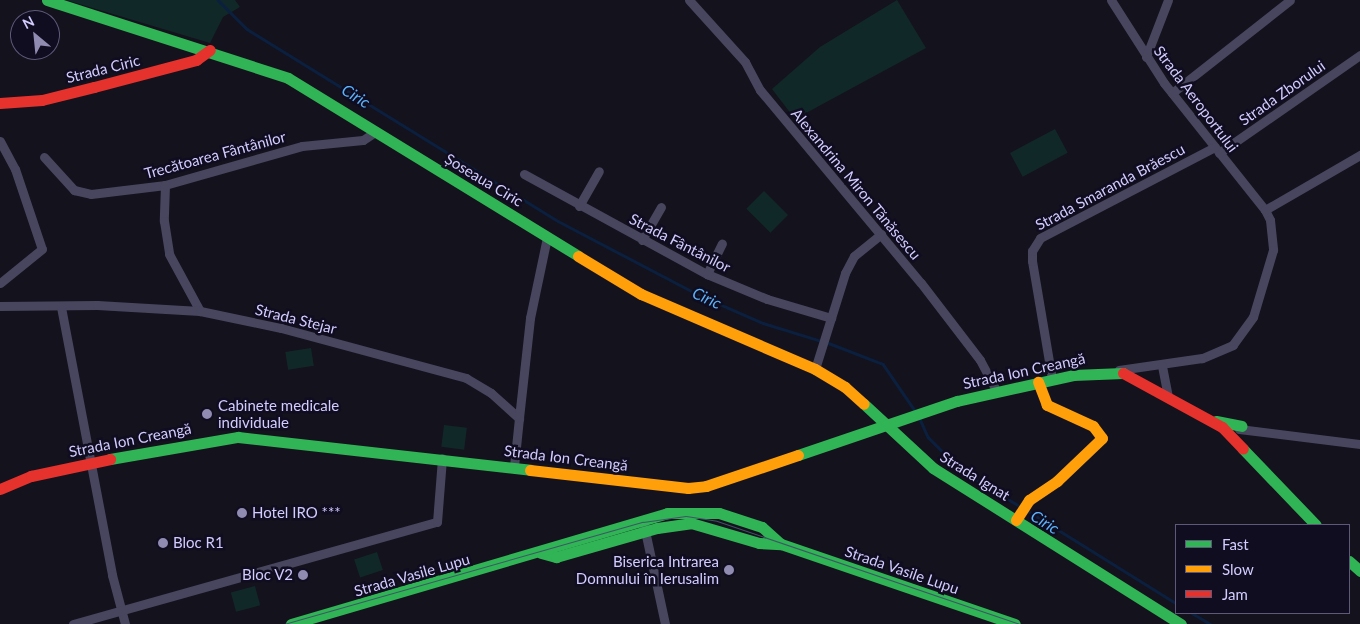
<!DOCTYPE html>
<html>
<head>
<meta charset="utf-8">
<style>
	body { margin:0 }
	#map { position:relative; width:1360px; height:624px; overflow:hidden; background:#14121d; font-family:Lato,sans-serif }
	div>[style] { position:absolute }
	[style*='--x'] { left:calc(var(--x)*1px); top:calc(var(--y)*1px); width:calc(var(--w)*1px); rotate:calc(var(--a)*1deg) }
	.green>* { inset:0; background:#112828; transform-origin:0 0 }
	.stream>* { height:2.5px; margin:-1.25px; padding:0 1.25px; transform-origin:1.25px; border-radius:1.25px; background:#0b1f3f }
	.street>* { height:9px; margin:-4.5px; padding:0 4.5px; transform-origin:4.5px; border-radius:4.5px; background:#47465e }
	.fast>* { height:11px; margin:-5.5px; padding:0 5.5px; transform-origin:5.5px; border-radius:5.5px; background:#30b455 }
	.slow>* { height:11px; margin:-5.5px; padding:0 5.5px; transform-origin:5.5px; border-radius:5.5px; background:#ff9f0a }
	.jam>* { height:11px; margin:-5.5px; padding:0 5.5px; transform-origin:5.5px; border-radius:5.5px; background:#e5322d }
	.tram>* { height:1px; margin:-0.5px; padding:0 0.5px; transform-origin:0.5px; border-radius:0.5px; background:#3f5566 }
	.dots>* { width:14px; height:14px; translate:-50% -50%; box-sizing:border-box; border:2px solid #100d21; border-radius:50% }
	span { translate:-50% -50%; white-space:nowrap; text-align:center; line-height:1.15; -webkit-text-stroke:5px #100d21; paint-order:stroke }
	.street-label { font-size:15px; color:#d2ccff }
	.poi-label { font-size:15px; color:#d2ccff }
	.left { translate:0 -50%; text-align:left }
	.right { translate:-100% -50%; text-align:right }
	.water-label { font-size:16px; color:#5ab5ff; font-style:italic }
	.legend { position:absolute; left:1175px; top:524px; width:175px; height:90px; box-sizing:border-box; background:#100d21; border:1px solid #5e597a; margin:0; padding:6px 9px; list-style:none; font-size:15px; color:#d2ccff }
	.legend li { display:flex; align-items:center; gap:10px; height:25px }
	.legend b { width:25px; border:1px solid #5e597a }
	.north { position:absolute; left:10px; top:10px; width:50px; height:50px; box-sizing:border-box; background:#100d21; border:1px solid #5e597a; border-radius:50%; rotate:332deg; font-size:14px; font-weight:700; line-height:20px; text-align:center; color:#d2ccff }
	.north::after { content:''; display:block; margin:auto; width:18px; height:22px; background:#908bb0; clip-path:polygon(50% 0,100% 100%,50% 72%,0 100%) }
</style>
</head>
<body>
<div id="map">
	<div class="green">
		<i style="clip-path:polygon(66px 0,235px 0,240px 7px,223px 17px,210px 43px)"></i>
		<i style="clip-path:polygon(897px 0,926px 48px,795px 119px,772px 89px,820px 47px)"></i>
		<i style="left:1055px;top:129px;width:27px;height:51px;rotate:62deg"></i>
		<i style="left:764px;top:191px;width:34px;height:25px;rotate:45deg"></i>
		<i style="left:311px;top:348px;width:18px;height:26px;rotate:81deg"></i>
		<i style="left:444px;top:425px;width:23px;height:22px;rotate:7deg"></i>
		<i style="left:377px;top:552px;width:19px;height:24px;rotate:72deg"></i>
		<i style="left:255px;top:586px;width:20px;height:25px;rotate:75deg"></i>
	</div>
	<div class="stream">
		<i style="--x:218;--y:0;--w:41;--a:45"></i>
		<i style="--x:247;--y:29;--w:365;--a:31.7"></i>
		<i style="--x:558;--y:221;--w:161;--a:27.7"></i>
		<i style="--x:701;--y:296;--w:68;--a:23.5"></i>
		<i style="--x:763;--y:323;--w:61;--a:17.2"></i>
		<i style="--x:826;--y:342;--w:61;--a:21.1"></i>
		<i style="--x:883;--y:364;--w:58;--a:55.5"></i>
		<i style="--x:920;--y:419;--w:20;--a:66"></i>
		<i style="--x:928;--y:437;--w:48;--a:45"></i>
		<i style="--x:962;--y:471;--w:69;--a:31.4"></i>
		<i style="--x:1028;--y:511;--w:174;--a:31.9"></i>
		<i style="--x:1192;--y:613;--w:21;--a:31"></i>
	</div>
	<div class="street">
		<i style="--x:689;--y:0;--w:84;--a:47.9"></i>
		<i style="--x:745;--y:62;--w:32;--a:62"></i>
		<i style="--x:760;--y:90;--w:251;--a:50.2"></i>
		<i style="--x:921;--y:283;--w:97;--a:52.5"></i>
		<i style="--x:980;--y:360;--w:34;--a:62"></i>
		<i style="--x:1111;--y:0;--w:98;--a:57.4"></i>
		<i style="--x:1164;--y:83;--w:162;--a:51.5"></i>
		<i style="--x:1265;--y:210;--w:11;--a:63"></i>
		<i style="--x:1270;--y:220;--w:30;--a:84"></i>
		<i style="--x:1273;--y:250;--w:70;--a:106.6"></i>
		<i style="--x:1253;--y:317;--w:34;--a:126"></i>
		<i style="--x:1233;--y:345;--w:34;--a:157"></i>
		<i style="--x:1202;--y:358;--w:84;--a:171.8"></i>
		<i style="--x:1146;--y:57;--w:61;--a:-68.9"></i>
		<i style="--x:1172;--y:93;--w:150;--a:-38.2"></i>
		<i style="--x:0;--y:141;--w:32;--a:62"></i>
		<i style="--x:15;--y:169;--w:84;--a:71.4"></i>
		<i style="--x:42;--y:249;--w:54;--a:141"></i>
		<i style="--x:1219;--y:153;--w:172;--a:-34.8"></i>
		<i style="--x:44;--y:157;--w:45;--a:47.7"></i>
		<i style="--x:74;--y:190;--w:17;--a:13"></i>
		<i style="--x:91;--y:194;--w:75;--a:-6.9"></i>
		<i style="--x:165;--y:185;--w:142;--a:-15.9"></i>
		<i style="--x:302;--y:146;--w:61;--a:-5.6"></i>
		<i style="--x:363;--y:140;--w:14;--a:-34"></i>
		<i style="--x:524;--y:174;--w:209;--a:28.7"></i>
		<i style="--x:707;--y:274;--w:65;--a:22.6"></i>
		<i style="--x:767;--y:299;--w:67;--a:16.5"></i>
		<i style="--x:165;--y:185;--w:36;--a:92"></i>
		<i style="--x:164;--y:221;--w:33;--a:81"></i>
		<i style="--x:169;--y:254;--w:65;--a:61.5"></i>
		<i style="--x:579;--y:206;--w:40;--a:-60.3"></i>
		<i style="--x:1265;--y:210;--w:110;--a:-30.1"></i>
		<i style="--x:642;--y:240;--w:38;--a:-60"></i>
		<i style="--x:707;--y:274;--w:34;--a:-64"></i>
		<i style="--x:0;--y:306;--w:97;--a:-0.6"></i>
		<i style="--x:97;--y:305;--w:103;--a:3.3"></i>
		<i style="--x:200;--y:311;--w:83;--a:11.9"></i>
		<i style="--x:281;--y:328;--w:192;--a:15.1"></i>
		<i style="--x:466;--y:378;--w:29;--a:31"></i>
		<i style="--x:491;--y:393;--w:38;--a:42"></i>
		<i style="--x:519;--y:418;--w:48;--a:95.9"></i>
		<i style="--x:61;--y:307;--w:273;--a:79.2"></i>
		<i style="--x:112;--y:575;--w:51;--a:75.1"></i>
		<i style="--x:1162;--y:366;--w:31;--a:79"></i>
		<i style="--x:815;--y:369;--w:101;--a:-72.6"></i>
		<i style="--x:845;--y:273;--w:19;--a:-62"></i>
		<i style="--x:854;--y:256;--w:35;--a:-39"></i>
		<i style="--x:1052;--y:379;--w:120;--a:-99.6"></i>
		<i style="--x:1032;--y:261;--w:10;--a:-90"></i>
		<i style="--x:1032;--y:251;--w:15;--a:-58"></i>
		<i style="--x:1040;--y:238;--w:197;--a:-27.5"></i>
		<i style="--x:519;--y:418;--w:101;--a:-83.7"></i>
		<i style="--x:530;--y:318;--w:83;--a:-78.1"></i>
		<i style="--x:1239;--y:429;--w:122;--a:7.1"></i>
		<i style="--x:644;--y:526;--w:100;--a:77.9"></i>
		<i style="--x:73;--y:624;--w:378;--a:-15.7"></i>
		<i style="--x:437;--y:522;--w:64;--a:-85.5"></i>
	</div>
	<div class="fast">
		<i style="--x:47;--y:0;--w:253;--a:17.9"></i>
		<i style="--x:288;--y:78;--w:340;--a:31.5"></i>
		<i style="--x:864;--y:404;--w:94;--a:42.8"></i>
		<i style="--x:933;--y:468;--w:293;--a:32.2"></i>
		<i style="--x:1216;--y:421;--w:26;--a:11"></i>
		<i style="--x:1243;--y:449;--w:105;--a:46.2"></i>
		<i style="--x:798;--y:455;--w:168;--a:-18.8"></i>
		<i style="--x:957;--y:401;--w:119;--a:-12.6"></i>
		<i style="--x:1073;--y:375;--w:50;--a:-2.3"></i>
		<i style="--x:110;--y:459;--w:130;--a:-9.8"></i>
		<i style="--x:238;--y:437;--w:294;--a:6.4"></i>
		<i style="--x:541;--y:553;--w:16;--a:15"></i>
		<i style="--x:556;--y:557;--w:105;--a:-16"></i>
		<i style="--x:657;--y:528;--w:34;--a:-8"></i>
		<i style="--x:691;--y:523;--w:71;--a:16.4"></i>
		<i style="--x:759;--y:543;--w:22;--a:3"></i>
		<i style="--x:781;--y:544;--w:247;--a:18.9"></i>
		<i style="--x:1349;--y:561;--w:15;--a:42"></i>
		<i style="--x:291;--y:624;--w:392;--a:-16.4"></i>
		<i style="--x:667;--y:513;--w:52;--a:0"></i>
		<i style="--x:719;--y:513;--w:45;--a:18"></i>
		<i style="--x:762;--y:527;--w:25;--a:42"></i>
	</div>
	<div class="slow">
		<i style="--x:578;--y:256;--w:74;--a:31.1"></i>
		<i style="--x:641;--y:294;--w:189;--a:23.3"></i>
		<i style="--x:815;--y:369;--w:35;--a:31"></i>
		<i style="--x:845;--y:387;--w:25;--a:42"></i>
		<i style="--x:530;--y:470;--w:159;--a:6.5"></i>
		<i style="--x:688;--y:488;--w:18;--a:-6"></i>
		<i style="--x:706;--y:486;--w:97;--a:-18.6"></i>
		<i style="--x:1016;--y:520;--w:24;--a:-57"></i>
		<i style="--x:1029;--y:500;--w:34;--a:-34"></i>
		<i style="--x:1057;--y:481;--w:62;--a:-43.7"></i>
		<i style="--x:1102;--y:438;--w:15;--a:-127"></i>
		<i style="--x:1093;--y:426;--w:51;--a:-155.5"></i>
		<i style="--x:1047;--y:405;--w:25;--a:-111"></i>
	</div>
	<div class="jam">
		<i style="--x:0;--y:103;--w:42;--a:-4.1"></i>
		<i style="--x:42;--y:100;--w:54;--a:-14"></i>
		<i style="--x:94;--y:87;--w:106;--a:-14.8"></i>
		<i style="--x:196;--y:60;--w:17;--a:-36"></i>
		<i style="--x:1123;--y:373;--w:113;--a:28.6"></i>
		<i style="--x:1222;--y:427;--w:30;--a:46"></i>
		<i style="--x:0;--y:489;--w:34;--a:-23"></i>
		<i style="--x:31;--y:476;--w:81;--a:-12.1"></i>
	</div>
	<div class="tram">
		<i style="--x:284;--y:624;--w:373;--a:-15.9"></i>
		<i style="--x:643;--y:522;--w:43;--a:-7.9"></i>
		<i style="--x:686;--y:516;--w:31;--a:9"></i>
		<i style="--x:717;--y:521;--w:320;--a:18.8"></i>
	</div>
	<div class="dots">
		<i style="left:207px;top:414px;background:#908bb0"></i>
		<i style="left:242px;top:513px;background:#908bb0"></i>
		<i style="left:163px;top:543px;background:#908bb0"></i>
		<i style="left:729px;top:570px;background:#908bb0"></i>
		<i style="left:303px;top:575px;background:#908bb0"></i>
	</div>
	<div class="street-label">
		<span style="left:103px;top:69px;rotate:-14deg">Strada Ciric</span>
		<span style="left:1282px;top:93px;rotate:-35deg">Strada Zborului</span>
		<span style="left:1196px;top:99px;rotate:53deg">Strada Aeroportului</span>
		<span style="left:215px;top:155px;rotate:-15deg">Trecătoarea Fântânilor</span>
		<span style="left:484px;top:180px;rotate:31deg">Șoseaua Ciric</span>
		<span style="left:856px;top:184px;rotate:50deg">Alexandrina Miron Tănăsescu</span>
		<span style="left:1110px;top:187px;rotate:-28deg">Strada Smaranda Brăescu</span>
		<span style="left:680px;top:243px;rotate:27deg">Strada Fântânilor</span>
		<span style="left:296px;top:319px;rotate:14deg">Strada Stejar</span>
		<span style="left:1024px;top:371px;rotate:-12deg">Strada Ion Creangă</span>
		<span style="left:130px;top:440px;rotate:-11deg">Strada Ion Creangă</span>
		<span style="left:566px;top:458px;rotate:7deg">Strada Ion Creangă</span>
		<span style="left:975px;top:476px;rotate:32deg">Strada Ignat</span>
		<span style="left:902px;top:570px;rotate:19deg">Strada Vasile Lupu</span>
		<span style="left:412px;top:575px;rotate:-16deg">Strada Vasile Lupu</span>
	</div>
	<div class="poi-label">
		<span class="left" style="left:218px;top:414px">Cabinete medicale<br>individuale</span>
		<span class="left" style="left:252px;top:513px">Hotel IRO ***</span>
		<span class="left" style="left:173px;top:543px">Bloc R1</span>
		<span class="right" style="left:719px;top:570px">Biserica Intrarea<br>Domnului în Ierusalim</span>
		<span class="right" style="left:293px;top:575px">Bloc V2</span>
	</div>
	<div class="water-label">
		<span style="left:356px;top:96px;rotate:32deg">Ciric</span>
		<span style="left:707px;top:298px;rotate:25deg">Ciric</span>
		<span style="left:1045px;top:522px;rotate:32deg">Ciric</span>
	</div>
	<ul class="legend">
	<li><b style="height:6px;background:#30b455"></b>Fast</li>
	<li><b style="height:6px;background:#ff9f0a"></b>Slow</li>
	<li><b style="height:6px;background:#e5322d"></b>Jam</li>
	</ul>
	<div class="north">N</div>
</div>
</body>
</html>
